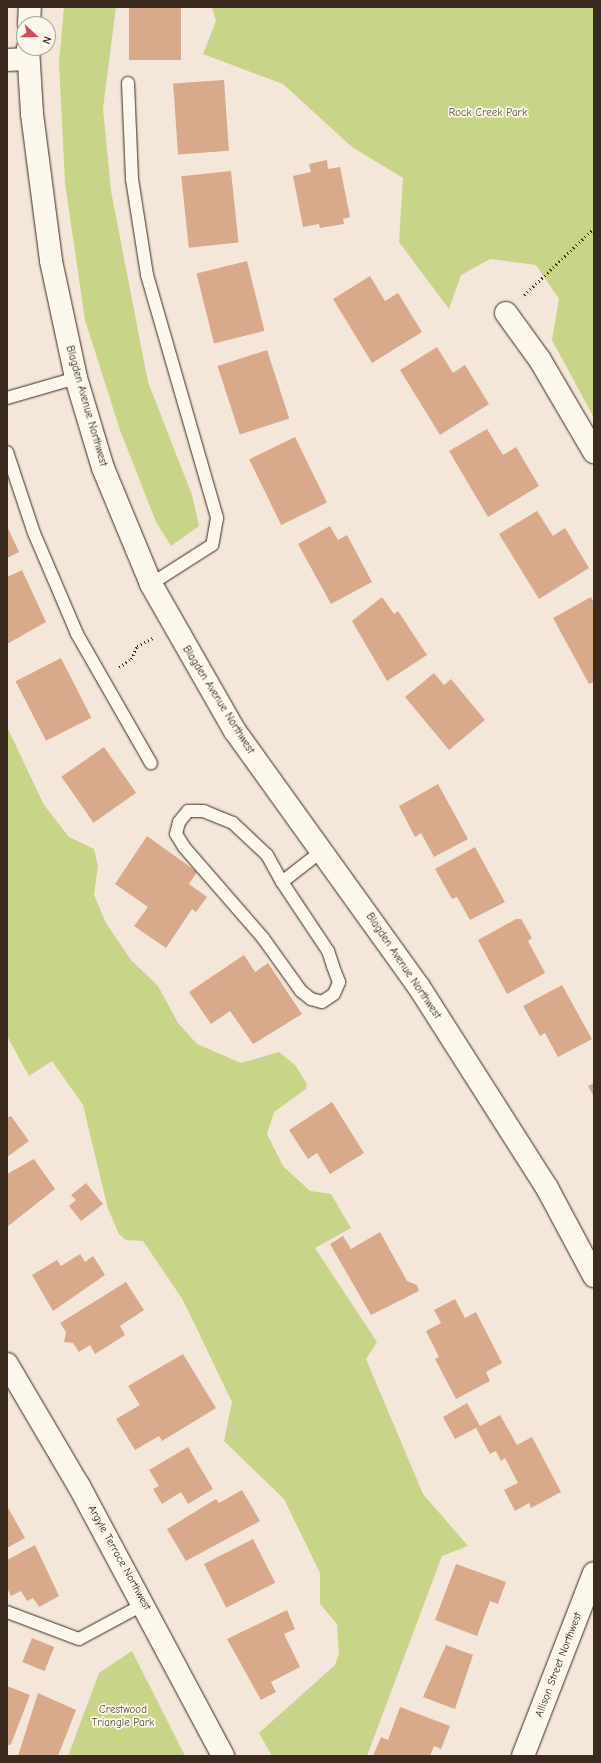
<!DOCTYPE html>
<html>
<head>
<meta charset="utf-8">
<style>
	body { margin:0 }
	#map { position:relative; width:601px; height:1763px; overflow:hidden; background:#f4e7d9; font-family:"Comic Neue",sans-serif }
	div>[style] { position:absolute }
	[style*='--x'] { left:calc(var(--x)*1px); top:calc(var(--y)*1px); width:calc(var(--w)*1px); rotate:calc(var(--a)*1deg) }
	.green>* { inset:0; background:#c8d488 }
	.building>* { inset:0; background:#d9a98c; transform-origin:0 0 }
	.path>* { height:2.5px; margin-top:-1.25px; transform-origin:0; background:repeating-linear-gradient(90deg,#3b2a1e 0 1px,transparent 0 4px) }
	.roads { filter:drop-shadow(0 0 1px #3b2a1e) drop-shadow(0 0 1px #3b2a1e) }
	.lane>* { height:12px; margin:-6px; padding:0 6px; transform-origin:6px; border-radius:6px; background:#fbf7ec }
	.street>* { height:22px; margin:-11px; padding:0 11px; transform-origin:11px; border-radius:11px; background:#fbf7ec }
	.secondary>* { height:22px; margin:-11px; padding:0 11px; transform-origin:11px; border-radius:11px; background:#fbf7ec }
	span { translate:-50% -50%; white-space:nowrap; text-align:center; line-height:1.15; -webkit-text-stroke:3.5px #fbf7ec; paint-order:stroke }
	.park-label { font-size:11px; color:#5e5438 }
	.street-label { font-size:11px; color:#3b2a1e }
	.frame { position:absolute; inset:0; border:8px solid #3b2a1e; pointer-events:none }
	.north { position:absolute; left:16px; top:16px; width:40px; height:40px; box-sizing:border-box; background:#fbf7ec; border:1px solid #aea59a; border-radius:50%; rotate:111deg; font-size:11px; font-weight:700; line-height:16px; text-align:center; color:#3b2a1e }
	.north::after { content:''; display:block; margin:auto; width:14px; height:18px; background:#d1495b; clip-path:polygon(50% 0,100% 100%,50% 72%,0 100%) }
</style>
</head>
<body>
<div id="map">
	<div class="green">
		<i style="clip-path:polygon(64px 7px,116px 7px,103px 108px,111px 191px,148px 382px,192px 495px,199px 526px,171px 546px,156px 522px,120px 430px,85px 320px,65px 183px,59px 62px)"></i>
		<i style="clip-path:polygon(212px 7px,594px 7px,594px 418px,552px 340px,559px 299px,536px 265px,490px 259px,461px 275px,449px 309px,399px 242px,403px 178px,352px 147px,283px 84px,203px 54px,216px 21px)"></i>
		<i style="clip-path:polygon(7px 727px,44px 805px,69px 837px,94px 849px,98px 866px,94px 895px,106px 923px,131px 960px,158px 986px,178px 1023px,197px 1044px,241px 1063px,279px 1052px,295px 1065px,307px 1084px,306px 1089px,274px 1112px,267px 1134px,283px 1166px,310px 1191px,331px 1194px,351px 1228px,315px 1248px,377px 1342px,366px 1359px,423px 1494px,468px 1546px,442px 1556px,367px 1756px,272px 1756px,259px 1733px,335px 1665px,339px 1653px,337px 1624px,320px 1604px,320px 1573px,284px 1499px,224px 1441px,232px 1402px,183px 1300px,143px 1241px,126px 1240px,119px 1234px,108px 1209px,83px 1105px,52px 1061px,29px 1076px,7px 1036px)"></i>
		<i style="clip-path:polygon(132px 1651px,185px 1756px,68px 1756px,99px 1673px)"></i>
	</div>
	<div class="building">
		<i style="left:129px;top:7px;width:52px;height:53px"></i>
		<i style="left:224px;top:80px;width:71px;height:51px;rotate:86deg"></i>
		<i style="clip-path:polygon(327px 160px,328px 169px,340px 167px,350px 217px,343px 219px,344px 224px,320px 228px,319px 224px,303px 227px,293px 176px,311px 172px,309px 164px)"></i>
		<i style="left:231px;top:171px;width:72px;height:50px;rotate:84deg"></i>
		<i style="left:247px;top:261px;width:72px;height:52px;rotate:76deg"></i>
		<i style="clip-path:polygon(370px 276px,385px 301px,398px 293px,422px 332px,372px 363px,333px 299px)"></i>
		<i style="clip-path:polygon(437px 347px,453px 373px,465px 365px,489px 404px,440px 435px,400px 370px)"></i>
		<i style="left:267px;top:350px;width:72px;height:52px;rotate:72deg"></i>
		<i style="clip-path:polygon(487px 429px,503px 455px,516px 447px,539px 486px,488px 517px,449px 451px)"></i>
		<i style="left:295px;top:437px;width:73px;height:51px;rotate:64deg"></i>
		<i style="clip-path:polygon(537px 511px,553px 536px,565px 528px,589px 568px,539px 599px,499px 534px)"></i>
		<i style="clip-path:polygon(7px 526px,19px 552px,7px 558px)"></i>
		<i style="clip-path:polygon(330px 526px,338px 540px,347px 535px,372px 582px,331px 604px,298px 544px)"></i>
		<i style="clip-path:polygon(22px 570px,46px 622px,7px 644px,7px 577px)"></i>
		<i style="clip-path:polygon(382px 597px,394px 614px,398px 611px,427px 655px,387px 681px,352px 621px)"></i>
		<i style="clip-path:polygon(591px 597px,594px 603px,594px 682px,589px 684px,553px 618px)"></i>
		<i style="left:61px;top:658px;width:67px;height:51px;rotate:63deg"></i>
		<i style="clip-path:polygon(434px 673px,444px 685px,451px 679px,485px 720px,449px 750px,405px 697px)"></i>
		<i style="left:104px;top:747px;width:56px;height:52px;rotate:55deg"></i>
		<i style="clip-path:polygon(438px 784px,468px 839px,434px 857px,421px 833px,415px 837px,399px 806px)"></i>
		<i style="clip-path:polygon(147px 836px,197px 872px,189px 884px,207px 897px,196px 912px,192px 909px,166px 948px,134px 926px,148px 907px,115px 884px)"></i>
		<i style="clip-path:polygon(475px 847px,505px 902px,470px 920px,457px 897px,452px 899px,435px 869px)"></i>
		<i style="clip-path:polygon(516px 919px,521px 919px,532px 938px,528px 941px,545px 973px,507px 994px,478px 940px)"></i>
		<i style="clip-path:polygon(244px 955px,255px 972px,268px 963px,302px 1014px,253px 1044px,230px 1011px,211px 1024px,189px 992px)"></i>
		<i style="clip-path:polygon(562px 985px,592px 1039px,558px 1057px,545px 1033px,540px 1036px,523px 1006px)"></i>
		<i style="clip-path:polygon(594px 1083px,594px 1097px,588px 1086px)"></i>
		<i style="clip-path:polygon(332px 1102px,364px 1153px,330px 1174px,317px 1153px,308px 1159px,289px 1130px)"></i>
		<i style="clip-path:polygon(11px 1116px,29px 1141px,7px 1157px,7px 1118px)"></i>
		<i style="clip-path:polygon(34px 1159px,55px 1189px,7px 1227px,7px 1174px)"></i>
		<i style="clip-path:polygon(86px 1183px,103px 1204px,81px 1221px,69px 1206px,76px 1200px,71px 1195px)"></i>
		<i style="clip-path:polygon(380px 1232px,407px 1281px,417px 1285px,419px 1291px,371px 1315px,330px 1244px,343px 1236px,351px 1249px)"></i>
		<i style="clip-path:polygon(80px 1254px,85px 1262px,93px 1256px,105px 1275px,53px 1311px,32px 1275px,57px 1260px,61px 1266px)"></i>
		<i style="clip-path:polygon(126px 1282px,144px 1310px,120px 1326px,125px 1335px,95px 1354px,90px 1345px,79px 1352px,73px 1343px,64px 1342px,66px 1332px,60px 1323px)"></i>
		<i style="clip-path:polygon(455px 1299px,465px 1318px,476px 1312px,502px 1363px,486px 1372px,490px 1381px,456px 1399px,435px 1359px,439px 1357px,426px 1331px,441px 1323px,434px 1310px)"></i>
		<i style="clip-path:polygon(183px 1354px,216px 1408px,162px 1441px,159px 1436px,135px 1450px,116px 1419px,140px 1405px,128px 1386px)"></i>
		<i style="clip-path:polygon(467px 1403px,480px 1426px,500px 1415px,517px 1445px,532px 1437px,561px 1492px,531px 1508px,529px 1503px,515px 1511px,504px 1490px,518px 1483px,505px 1458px,501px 1461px,496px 1451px,490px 1454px,476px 1428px,455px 1439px,443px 1417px)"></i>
		<i style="clip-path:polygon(188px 1447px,213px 1489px,188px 1504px,181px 1492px,162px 1504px,153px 1489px,159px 1486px,149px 1470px)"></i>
		<i style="clip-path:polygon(242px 1490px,260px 1521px,186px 1561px,167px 1529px,216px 1499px,219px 1503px)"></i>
		<i style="clip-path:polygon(7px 1506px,25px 1538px,7px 1548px)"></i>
		<i style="left:253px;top:1539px;width:49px;height:55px;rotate:63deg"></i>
		<i style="clip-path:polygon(35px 1545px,59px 1596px,39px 1607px,33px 1598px,27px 1601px,21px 1591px,11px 1596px,7px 1588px,7px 1560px)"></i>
		<i style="clip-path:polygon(456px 1564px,506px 1582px,498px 1604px,490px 1601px,477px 1636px,435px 1620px)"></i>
		<i style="clip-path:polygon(287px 1610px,295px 1629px,284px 1634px,300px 1667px,271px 1682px,276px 1692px,261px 1700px,227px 1639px)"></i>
		<i style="left:32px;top:1638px;width:24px;height:26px;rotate:22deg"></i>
		<i style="clip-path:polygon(446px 1645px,473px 1655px,455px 1709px,423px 1697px)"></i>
		<i style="clip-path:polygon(7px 1686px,30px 1695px,11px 1744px,7px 1746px)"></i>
		<i style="clip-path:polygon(38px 1693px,76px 1710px,58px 1756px,18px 1756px)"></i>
		<i style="clip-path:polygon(400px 1707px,450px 1726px,441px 1749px,434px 1746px,430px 1756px,373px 1756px,381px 1737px,388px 1740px)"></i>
	</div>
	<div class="path">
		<i style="--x:524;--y:295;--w:97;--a:-43.7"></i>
		<i style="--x:119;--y:667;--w:14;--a:-34"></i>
		<i style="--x:131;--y:659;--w:14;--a:-65"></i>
		<i style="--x:137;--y:646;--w:18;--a:-27"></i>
	</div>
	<div class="roads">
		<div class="lane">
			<i style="--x:128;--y:83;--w:96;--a:87.6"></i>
			<i style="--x:132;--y:179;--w:97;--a:81.1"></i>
			<i style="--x:147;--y:275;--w:253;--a:73.9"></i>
			<i style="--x:217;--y:518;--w:27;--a:100"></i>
			<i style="--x:212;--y:545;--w:72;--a:147.4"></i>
			<i style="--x:7;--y:398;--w:72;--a:-16.2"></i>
			<i style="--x:7;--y:452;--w:85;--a:71.6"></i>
			<i style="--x:34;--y:533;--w:110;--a:66.9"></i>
			<i style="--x:77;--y:634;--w:149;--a:60.2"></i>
			<i style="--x:282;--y:882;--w:31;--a:-119"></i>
			<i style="--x:267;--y:855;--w:47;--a:-136.7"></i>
			<i style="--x:233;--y:823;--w:31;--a:-158"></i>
			<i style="--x:204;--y:811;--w:16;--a:180"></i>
			<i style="--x:188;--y:811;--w:14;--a:129"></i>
			<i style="--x:179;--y:822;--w:12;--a:104"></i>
			<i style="--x:176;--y:834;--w:15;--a:58"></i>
			<i style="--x:184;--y:847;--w:121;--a:49"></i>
			<i style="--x:263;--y:938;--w:65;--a:54.4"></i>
			<i style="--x:301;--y:991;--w:13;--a:39"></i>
			<i style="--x:311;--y:999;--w:11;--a:15"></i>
			<i style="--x:322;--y:1002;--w:14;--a:-34"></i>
			<i style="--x:334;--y:994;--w:13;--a:-67"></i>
			<i style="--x:339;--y:982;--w:17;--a:-111"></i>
			<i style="--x:333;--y:966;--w:16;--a:-108"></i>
			<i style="--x:328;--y:951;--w:83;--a:-123.7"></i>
			<i style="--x:282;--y:882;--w:52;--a:-38"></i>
			<i style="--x:7;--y:1612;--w:77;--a:20.6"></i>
			<i style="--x:79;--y:1639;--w:74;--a:-28.3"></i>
		</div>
		<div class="street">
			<i style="--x:506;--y:313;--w:58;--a:54.1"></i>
			<i style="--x:540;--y:360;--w:107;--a:59.6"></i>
			<i style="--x:7;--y:1364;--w:142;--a:59.5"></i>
			<i style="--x:79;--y:1486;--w:306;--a:61.9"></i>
		</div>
		<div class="secondary">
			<i style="--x:29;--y:24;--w:17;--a:-87"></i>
			<i style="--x:28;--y:48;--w:66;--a:86.5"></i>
			<i style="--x:32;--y:114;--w:148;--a:82.6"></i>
			<i style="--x:51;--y:261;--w:120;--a:77.9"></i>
			<i style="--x:76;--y:378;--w:94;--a:73.3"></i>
			<i style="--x:103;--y:468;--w:126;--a:67.5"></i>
			<i style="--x:151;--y:584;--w:169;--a:60.3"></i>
			<i style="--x:235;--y:731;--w:315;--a:54.3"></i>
			<i style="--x:419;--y:987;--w:238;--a:57.5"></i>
			<i style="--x:547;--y:1188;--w:100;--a:61.9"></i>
			<i style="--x:7;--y:60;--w:20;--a:-3"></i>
			<i style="--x:523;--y:1756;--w:196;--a:-68.8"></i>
		</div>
	</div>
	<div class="park-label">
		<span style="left:488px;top:113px">Rock Creek Park</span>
		<span style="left:123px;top:1717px">Crestwood<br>Triangle Park</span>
	</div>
	<div class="street-label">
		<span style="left:86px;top:406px;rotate:74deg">Blagden Avenue Northwest</span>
		<span style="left:218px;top:700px;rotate:58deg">Blagden Avenue Northwest</span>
		<span style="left:403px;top:966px;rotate:56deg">Blagden Avenue Northwest</span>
		<span style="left:119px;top:1558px;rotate:61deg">Argyle Terrace Northwest</span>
		<span style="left:559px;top:1665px;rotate:-69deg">Allison Street Northwest</span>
	</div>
	<div class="frame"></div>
	<div class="north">N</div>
</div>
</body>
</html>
